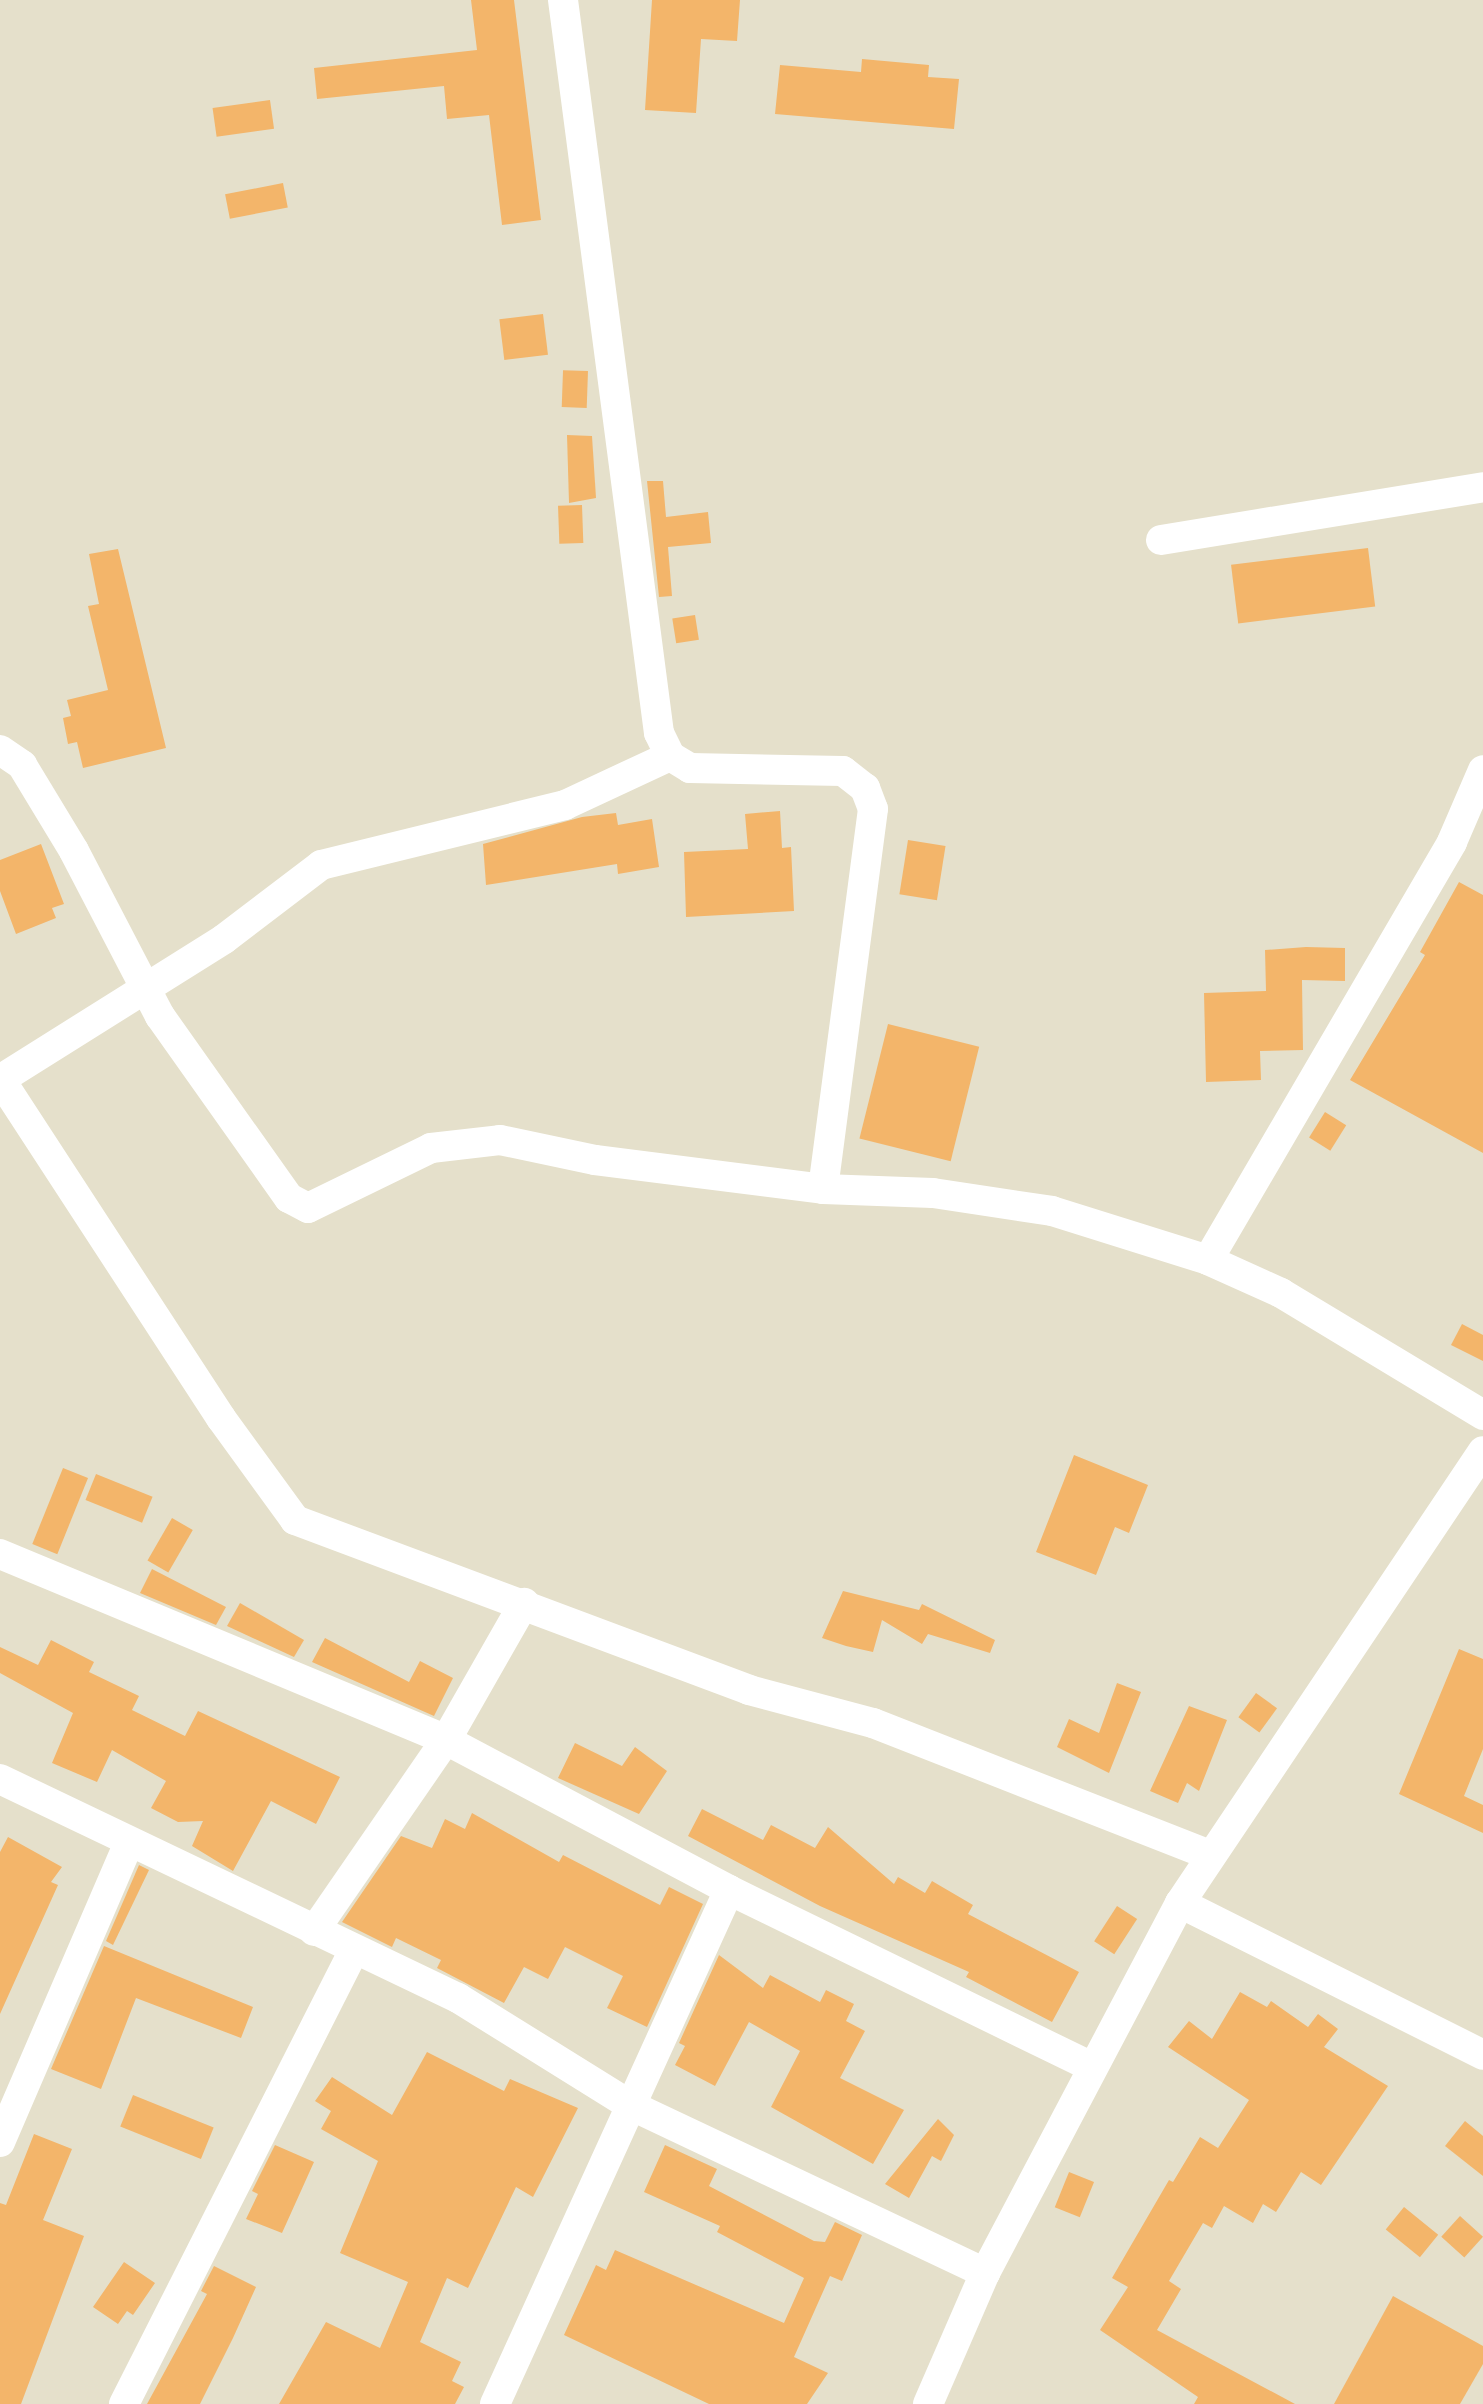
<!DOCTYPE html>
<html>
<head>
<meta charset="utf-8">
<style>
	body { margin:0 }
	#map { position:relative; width:1483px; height:2404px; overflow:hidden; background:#e5e0cb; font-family:"DM Sans",sans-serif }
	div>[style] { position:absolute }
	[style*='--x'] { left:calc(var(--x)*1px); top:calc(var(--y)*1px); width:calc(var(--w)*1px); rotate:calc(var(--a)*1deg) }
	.building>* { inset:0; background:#f3b56a; transform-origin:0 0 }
	.street>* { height:30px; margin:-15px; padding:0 15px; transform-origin:15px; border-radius:15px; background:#fff }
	span { translate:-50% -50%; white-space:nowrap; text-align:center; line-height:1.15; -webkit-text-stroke:8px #e5e0cb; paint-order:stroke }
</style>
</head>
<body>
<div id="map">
	<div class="building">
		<i style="clip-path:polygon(471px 0,514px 0,541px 220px,502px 225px,489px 115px,447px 119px,444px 86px,317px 99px,314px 68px,477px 50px)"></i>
		<i style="clip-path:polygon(652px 0,740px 0,737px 41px,701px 39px,696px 113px,645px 110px)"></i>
		<i style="clip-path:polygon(862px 59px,929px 65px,928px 77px,959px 79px,954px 129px,775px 114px,780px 65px,861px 72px)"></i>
		<i style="left:270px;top:100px;width:29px;height:58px;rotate:82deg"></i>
		<i style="left:283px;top:183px;width:25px;height:59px;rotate:79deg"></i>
		<i style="left:543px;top:314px;width:41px;height:44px;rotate:83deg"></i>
		<i style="left:588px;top:371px;width:37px;height:25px;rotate:92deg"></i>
		<i style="clip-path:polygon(567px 435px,592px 436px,596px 498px,569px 503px)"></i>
		<i style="clip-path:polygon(647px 481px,663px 481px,666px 517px,708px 512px,711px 543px,668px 547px,672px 596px,659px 597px)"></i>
		<i style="left:582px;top:505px;width:38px;height:24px;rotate:88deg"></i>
		<i style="left:1368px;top:548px;width:59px;height:138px;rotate:83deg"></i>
		<i style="clip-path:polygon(118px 549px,166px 748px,83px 768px,77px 742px,68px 744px,63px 718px,71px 716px,67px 700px,108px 690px,88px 606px,99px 604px,89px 554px)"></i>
		<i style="left:695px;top:615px;width:25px;height:23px;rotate:81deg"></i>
		<i style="clip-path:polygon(780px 811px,782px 848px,791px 847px,794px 911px,686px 917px,684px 852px,748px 849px,745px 814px)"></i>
		<i style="clip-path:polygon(616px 813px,618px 825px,652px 819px,659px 867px,618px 874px,617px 864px,486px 885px,483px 844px,582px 817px)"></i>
		<i style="left:908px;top:840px;width:38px;height:55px;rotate:9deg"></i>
		<i style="clip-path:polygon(41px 844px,64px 904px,52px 908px,56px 918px,16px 934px,0 891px,0 860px)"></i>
		<i style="clip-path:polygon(1459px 882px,1483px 895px,1483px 1153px,1350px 1080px,1425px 955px,1420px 952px)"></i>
		<i style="clip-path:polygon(1306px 947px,1345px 948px,1345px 981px,1302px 980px,1303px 1050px,1260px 1051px,1261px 1080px,1206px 1082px,1204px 993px,1266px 991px,1265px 950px)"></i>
		<i style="left:888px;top:1024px;width:94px;height:118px;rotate:14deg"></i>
		<i style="left:1325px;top:1112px;width:25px;height:30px;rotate:32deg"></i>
		<i style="clip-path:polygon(1462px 1324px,1483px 1335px,1483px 1361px,1451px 1345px)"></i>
		<i style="clip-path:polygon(1074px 1455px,1148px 1485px,1129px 1533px,1115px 1527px,1096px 1575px,1036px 1552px)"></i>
		<i style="left:63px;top:1468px;width:27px;height:82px;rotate:22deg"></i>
		<i style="left:96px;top:1474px;width:61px;height:28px;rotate:22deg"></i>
		<i style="left:172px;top:1518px;width:24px;height:49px;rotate:30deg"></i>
		<i style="clip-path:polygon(152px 1569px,226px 1607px,216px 1625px,140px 1593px)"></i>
		<i style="clip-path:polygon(843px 1591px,919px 1610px,922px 1604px,995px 1640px,990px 1653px,928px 1634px,922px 1644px,882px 1620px,873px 1652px,846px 1646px,822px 1638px)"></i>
		<i style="clip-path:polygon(240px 1603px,304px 1640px,294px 1657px,227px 1626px)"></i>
		<i style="clip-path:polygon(325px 1638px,409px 1682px,420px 1661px,453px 1678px,434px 1716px,312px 1662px)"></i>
		<i style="clip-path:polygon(51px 1640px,94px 1662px,89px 1672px,139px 1696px,132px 1710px,185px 1736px,198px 1711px,340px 1777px,316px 1824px,271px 1801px,233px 1871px,192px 1846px,203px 1821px,178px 1822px,151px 1808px,166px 1781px,112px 1750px,97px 1782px,52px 1763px,73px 1713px,0 1673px,0 1647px,38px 1665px)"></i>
		<i style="clip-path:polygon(1459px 1649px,1483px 1659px,1483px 1749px,1464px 1796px,1483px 1805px,1483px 1833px,1399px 1794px)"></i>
		<i style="clip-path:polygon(1117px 1683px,1141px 1692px,1109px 1773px,1057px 1747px,1069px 1719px,1099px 1733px)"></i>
		<i style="left:1256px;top:1693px;width:26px;height:30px;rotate:36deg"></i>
		<i style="clip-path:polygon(1189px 1706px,1227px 1720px,1199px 1791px,1187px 1783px,1178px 1803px,1150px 1791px)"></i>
		<i style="clip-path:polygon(575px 1743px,622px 1766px,635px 1747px,667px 1771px,639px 1814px,558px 1778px)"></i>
		<i style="clip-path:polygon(702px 1809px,763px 1840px,771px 1825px,815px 1848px,828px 1827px,894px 1884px,898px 1877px,925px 1893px,932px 1881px,973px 1905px,968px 1914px,1079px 1972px,1052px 2022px,966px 1977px,969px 1972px,820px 1906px,688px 1836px)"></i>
		<i style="clip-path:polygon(472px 1813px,559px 1862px,563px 1855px,660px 1905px,669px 1887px,703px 1904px,647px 2027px,607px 2008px,623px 1976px,565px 1947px,548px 1979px,524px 1967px,504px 2003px,437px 1968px,441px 1960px,396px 1938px,392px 1947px,342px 1922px,401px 1836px,432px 1848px,445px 1819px,465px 1829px)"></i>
		<i style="clip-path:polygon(8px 1837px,62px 1867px,51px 1882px,58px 1885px,0 2014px,0 1852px)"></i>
		<i style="clip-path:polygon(139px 1865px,149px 1870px,113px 1945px,106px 1941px)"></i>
		<i style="left:1117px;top:1906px;width:24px;height:42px;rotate:33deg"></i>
		<i style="clip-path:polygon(104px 1946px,253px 2007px,241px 2038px,136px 1998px,101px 2089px,51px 2069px)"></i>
		<i style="clip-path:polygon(719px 1955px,763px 1988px,770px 1975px,820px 2002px,826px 1990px,854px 2004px,846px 2021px,865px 2031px,840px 2078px,904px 2110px,873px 2164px,771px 2107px,800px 2051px,749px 2022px,715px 2086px,675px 2065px,685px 2046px,679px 2043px)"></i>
		<i style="clip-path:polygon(1240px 1992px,1267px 2007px,1271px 2001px,1308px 2027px,1318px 2014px,1338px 2029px,1324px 2047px,1388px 2086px,1321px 2185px,1301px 2172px,1276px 2212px,1263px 2204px,1253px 2223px,1224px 2206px,1212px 2228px,1203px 2223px,1169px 2281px,1181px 2289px,1157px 2330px,1295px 2404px,1194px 2404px,1198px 2397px,1100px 2330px,1128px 2287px,1112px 2278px,1169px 2180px,1173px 2182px,1200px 2137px,1218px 2148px,1249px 2100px,1168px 2047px,1189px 2021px,1212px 2039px)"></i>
		<i style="clip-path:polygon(427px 2052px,504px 2091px,510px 2079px,578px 2108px,533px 2197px,516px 2187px,468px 2288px,447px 2278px,420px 2342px,461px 2362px,452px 2381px,464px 2387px,455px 2404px,279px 2404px,326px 2322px,380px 2348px,408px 2282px,340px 2253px,378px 2161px,321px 2129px,331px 2111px,315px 2101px,332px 2077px,392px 2115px)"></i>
		<i style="left:133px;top:2095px;width:87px;height:34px;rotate:22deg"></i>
		<i style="clip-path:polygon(938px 2119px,954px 2135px,941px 2161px,932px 2156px,909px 2198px,885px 2184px)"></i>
		<i style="clip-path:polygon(1465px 2121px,1483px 2136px,1483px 2176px,1445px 2146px)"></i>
		<i style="clip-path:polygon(34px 2134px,72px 2149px,43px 2220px,84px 2236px,21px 2404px,0 2404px,0 2203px,6px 2205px)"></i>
		<i style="clip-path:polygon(275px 2145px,314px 2162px,282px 2233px,246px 2219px,258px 2194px,252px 2191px)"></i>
		<i style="clip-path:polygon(665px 2145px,717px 2169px,709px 2186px,814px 2241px,825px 2242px,835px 2222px,862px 2235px,842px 2281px,830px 2276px,794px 2357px,828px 2373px,807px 2404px,709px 2404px,564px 2335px,596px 2265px,606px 2270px,615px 2250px,784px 2323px,804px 2278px,717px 2232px,720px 2226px,644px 2192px)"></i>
		<i style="left:1069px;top:2172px;width:27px;height:38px;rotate:22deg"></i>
		<i style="left:1404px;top:2207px;width:44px;height:29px;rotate:39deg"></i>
		<i style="left:1460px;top:2216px;width:31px;height:28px;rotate:42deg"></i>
		<i style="clip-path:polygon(124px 2262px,155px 2283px,133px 2315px,127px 2311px,118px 2324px,93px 2307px)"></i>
		<i style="clip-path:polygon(214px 2266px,256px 2287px,233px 2338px,200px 2404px,147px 2404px,207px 2294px,201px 2291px)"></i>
		<i style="clip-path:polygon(1393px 2296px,1483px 2346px,1483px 2364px,1460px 2404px,1334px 2404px)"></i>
	</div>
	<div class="street">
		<i style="--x:563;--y:0;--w:739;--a:82.54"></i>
		<i style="--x:659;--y:733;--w:25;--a:64"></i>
		<i style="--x:670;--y:756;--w:23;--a:31"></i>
		<i style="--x:690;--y:768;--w:153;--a:1.1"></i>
		<i style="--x:843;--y:771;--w:28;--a:38"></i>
		<i style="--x:865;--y:788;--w:22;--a:69"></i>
		<i style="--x:873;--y:809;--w:383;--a:97.5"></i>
		<i style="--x:1161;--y:540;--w:326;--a:-9.3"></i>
		<i style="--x:0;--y:750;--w:27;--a:34"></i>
		<i style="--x:22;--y:765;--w:100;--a:58.8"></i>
		<i style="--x:74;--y:851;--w:186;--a:62.5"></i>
		<i style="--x:160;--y:1016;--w:223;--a:54.7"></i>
		<i style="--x:289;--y:1198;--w:21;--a:28"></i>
		<i style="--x:308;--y:1208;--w:137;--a:-26"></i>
		<i style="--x:431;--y:1148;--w:69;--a:-6.6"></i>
		<i style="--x:500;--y:1140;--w:97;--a:11.9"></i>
		<i style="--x:595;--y:1160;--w:230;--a:7.2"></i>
		<i style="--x:823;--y:1189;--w:110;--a:2.1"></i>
		<i style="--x:933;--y:1193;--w:120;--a:8.6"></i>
		<i style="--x:1052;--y:1211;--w:164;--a:17.4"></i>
		<i style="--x:1208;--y:1260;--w:80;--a:24.3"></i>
		<i style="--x:1281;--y:1293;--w:236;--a:31.1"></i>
		<i style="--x:0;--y:1079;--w:405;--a:56.9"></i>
		<i style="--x:221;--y:1418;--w:126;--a:54"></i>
		<i style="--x:295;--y:1520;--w:485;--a:20.5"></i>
		<i style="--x:749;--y:1690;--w:128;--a:14.9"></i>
		<i style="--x:873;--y:1723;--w:361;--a:21.4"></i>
		<i style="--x:1;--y:1079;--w:263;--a:-32.1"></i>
		<i style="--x:224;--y:939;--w:122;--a:-37.3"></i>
		<i style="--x:321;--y:865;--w:251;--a:-13.8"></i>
		<i style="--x:565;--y:805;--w:116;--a:-25"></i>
		<i style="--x:1208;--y:1260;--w:484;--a:-59.7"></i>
		<i style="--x:1452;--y:842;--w:78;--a:-66.7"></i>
		<i style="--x:0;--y:1554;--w:483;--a:22.6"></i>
		<i style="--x:446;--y:1740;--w:320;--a:27.9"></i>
		<i style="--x:729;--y:1890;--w:404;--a:26"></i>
		<i style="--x:0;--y:1779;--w:508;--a:25.56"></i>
		<i style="--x:458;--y:1998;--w:203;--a:31.9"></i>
		<i style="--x:630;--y:2105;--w:393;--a:25.3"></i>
		<i style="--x:1180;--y:1903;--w:339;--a:26.6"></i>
		<i style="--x:314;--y:1931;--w:232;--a:-55.4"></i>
		<i style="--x:446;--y:1740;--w:158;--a:-60.3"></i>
		<i style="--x:0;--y:2142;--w:326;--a:-66.7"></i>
		<i style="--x:124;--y:2404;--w:509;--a:-63.13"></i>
		<i style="--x:495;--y:2404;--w:565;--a:-65.52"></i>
		<i style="--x:928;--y:2404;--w:143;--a:-66.5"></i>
		<i style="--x:985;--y:2273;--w:418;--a:-62.2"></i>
		<i style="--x:1180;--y:1903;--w:544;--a:-56.16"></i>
	</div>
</div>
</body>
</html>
